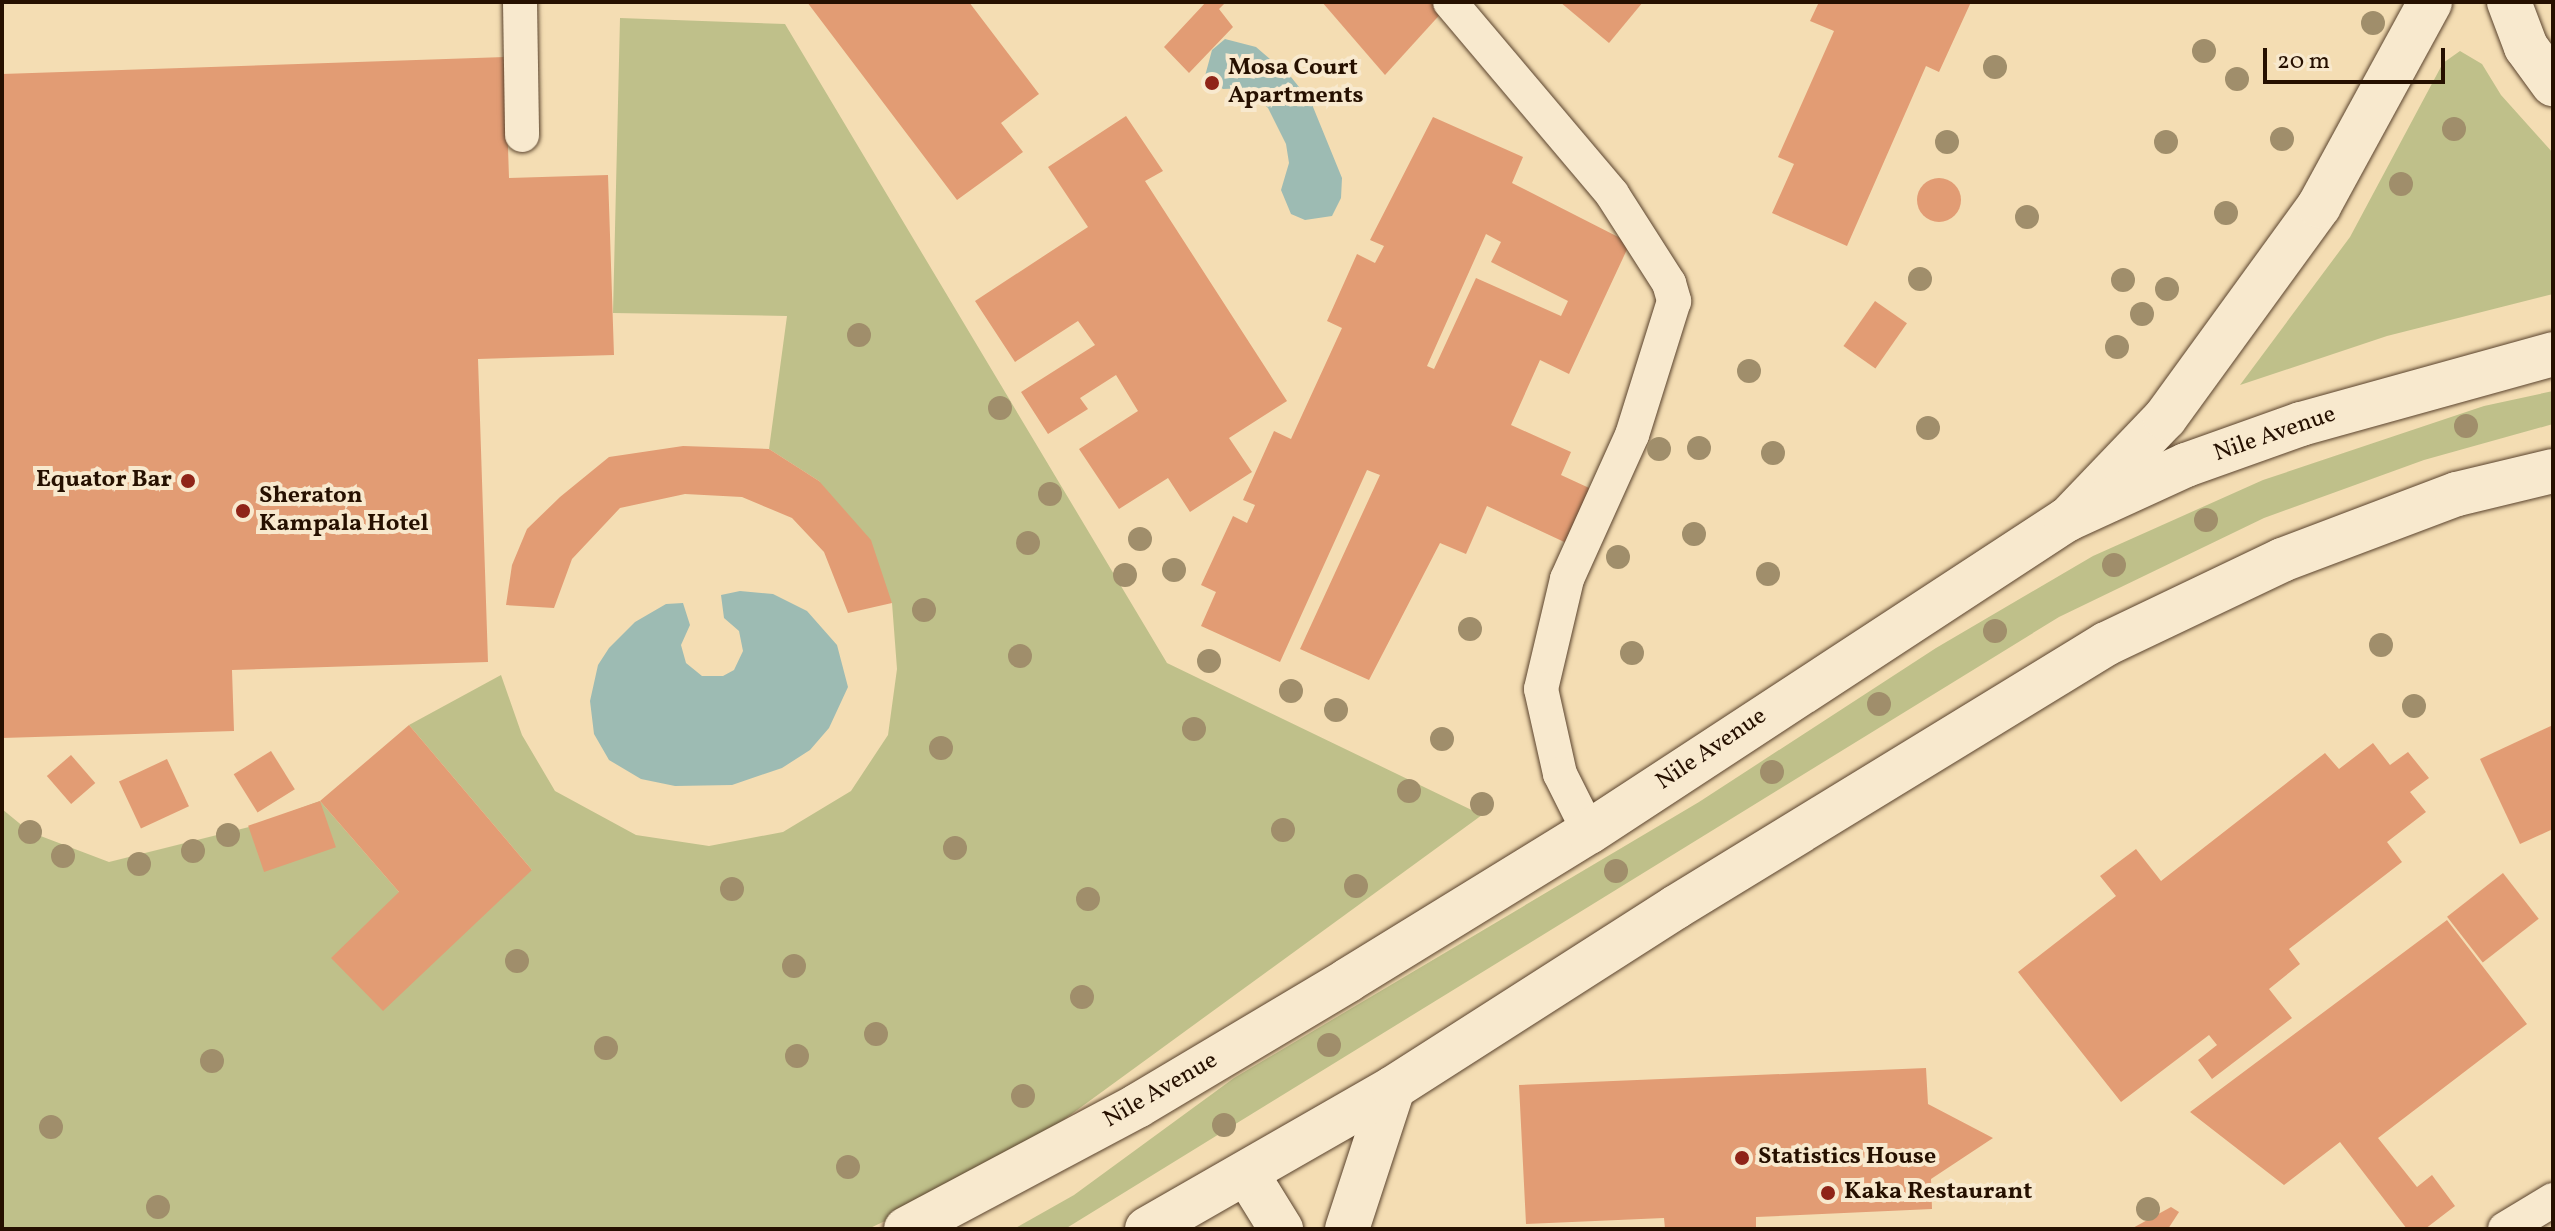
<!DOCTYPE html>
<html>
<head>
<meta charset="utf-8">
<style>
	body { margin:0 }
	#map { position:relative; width:2555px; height:1231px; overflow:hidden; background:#f4ddb3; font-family:Vollkorn,serif }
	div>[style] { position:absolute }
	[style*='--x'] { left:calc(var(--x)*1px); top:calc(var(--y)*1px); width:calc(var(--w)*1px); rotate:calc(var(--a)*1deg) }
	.green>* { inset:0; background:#bfc08a }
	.water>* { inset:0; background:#9dbbb3 }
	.building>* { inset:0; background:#e29c74; transform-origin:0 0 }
	.round { border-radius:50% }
	.roads { filter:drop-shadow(0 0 2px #5a432d) drop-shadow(0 0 2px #5a432d) }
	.lane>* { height:34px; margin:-17px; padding:0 17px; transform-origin:17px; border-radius:17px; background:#f8e9ce }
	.street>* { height:44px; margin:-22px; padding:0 22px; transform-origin:22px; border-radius:22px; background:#f8e9ce }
	.secondary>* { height:44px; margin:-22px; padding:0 22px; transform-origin:22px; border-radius:22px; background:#f8e9ce }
	.trees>* { width:24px; height:24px; margin:-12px; border-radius:50%; background:#a08e6b }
	.dots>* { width:22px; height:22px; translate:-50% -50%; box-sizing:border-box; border:4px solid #f8e9ce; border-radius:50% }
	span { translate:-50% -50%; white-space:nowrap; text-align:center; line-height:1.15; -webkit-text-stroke:8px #f8e9ce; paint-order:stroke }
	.poi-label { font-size:24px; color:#261000; font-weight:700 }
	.left { translate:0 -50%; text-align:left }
	.right { translate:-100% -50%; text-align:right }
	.street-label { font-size:24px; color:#261000 }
	.frame { position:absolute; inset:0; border:4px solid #261000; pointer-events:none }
	.scale { position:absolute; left:2263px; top:48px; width:182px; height:36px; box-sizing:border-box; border:4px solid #261000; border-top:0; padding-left:10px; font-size:24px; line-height:28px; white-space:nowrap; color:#261000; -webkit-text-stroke:6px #f8e9ce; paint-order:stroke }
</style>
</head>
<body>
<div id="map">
	<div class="green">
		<i style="clip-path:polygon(620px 18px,785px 24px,1167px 663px,1482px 815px,996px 1169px,868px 1229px,2px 1229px,2px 809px,30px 832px,109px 862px,249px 827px,320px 801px,399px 892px,532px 870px,409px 725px,501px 675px,522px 735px,555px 791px,636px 835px,709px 846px,783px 832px,851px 791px,888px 735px,897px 669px,892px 603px,819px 481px,769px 449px,787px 316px,613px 313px)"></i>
		<i style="clip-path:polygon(2460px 51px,2482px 64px,2501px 95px,2553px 153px,2553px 294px,2387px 336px,2240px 385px,2350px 237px,2443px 63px)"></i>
		<i style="clip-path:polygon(2553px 391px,2553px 424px,2424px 460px,2264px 518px,2059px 617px,1065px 1229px,1014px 1229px,1074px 1195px,1234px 1078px,1699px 802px,1936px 648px,2093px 556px,2263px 480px,2484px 406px)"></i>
	</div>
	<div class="water">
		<i style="clip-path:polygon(1225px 39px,1256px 47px,1291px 77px,1311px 102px,1342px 178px,1341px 198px,1332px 216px,1305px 220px,1291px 214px,1281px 190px,1289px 163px,1286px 144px,1268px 108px,1247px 88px,1223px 89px,1205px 76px,1212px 50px)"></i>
		<i style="clip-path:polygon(740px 591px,773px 594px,807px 611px,837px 645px,848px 687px,829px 728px,810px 750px,782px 768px,732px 785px,675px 786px,641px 779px,609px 760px,594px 734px,590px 701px,598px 665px,609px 648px,635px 622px,666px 604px,683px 603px,690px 625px,681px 645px,686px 663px,702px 676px,723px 676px,734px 670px,743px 651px,739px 631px,724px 618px,721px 595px)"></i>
	</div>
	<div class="building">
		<i style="clip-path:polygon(807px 2px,969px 2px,1039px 94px,1001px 123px,1023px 152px,957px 200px)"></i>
		<i style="clip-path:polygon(1206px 2px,1226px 2px,1219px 9px,1233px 27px,1189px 73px,1164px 47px)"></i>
		<i style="clip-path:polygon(1322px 2px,1439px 2px,1445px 9px,1385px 75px)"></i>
		<i style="clip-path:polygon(1560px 2px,1643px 2px,1609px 43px)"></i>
		<i style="clip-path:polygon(1819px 2px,1971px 2px,1939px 72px,1926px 66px,1847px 246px,1772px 213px,1794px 164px,1778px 157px,1834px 31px,1810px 21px)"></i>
		<i style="clip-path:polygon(505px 57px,509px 178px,608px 175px,614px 355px,478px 359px,488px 662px,232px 670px,234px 731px,2px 738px,2px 74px)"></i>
		<i style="clip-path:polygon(1126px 116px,1163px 171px,1145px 181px,1287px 401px,1229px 438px,1252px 472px,1190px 512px,1168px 478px,1119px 509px,1079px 449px,1138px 411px,1116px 375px,1080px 398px,1088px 409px,1048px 434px,1021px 392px,1095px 345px,1078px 321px,1015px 362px,975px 301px,1088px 227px,1048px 167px)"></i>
		<i style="clip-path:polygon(evenodd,1433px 117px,1523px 157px,1512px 183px,1630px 243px,1569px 374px,1540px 360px,1511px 425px,1571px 452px,1561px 475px,1600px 493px,1575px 547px,1487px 506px,1466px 554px,1440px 543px,1369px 680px,1300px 649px,1380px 475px,1367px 470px,1280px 662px,1201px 626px,1216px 592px,1201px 585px,1233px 516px,1247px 523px,1255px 505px,1243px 500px,1274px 431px,1291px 439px,1342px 328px,1327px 321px,1357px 254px,1375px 263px,1384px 246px,1370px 240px,1433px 117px,1486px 234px,1501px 242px,1491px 262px,1568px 301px,1561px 316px,1476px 278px,1434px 369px,1427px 366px,1486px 234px)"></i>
		<i class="round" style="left:1917px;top:178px;width:44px;height:44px"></i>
		<i style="left:1875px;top:301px;width:39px;height:55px;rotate:35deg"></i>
		<i style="clip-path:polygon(683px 446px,769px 449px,819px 481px,871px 540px,892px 603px,848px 613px,824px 552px,792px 518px,742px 497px,685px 494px,620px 508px,572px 559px,554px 608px,506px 605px,512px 565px,527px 529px,560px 497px,609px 457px)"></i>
		<i style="clip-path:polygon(409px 725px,532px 870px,383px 1011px,331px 958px,399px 892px,320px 801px)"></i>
		<i style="clip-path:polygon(2553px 725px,2553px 829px,2520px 844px,2480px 759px)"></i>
		<i style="clip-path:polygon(2373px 743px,2390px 765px,2408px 752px,2429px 778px,2410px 792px,2426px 812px,2387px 842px,2402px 862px,2289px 949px,2300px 964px,2269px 989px,2292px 1018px,2212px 1079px,2198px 1060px,2217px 1045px,2209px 1035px,2121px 1102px,2018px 972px,2116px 896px,2100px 876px,2136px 849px,2161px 881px,2325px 753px,2339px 769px)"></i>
		<i style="left:271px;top:751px;width:45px;height:44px;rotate:58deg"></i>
		<i style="left:71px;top:755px;width:37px;height:32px;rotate:49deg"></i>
		<i style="left:167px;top:759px;width:52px;height:53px;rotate:65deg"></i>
		<i style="left:320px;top:801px;width:49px;height:76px;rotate:71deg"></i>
		<i style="left:2503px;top:873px;width:58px;height:71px;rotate:52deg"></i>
		<i style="clip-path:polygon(2447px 920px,2527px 1024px,2378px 1138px,2417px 1187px,2432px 1175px,2455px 1206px,2425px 1229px,2407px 1229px,2340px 1142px,2284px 1185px,2190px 1112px)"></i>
		<i style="clip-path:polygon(1926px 1068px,1928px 1104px,1993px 1138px,1931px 1179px,1932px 1209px,1756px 1217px,1756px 1229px,1665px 1229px,1664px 1218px,1526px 1224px,1519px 1085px)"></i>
		<i style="clip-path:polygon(2171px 1207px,2179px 1212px,2168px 1229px,2131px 1229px)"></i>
	</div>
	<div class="roads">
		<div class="lane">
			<i style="--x:520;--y:2;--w:133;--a:89.1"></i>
			<i style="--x:1450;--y:2;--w:251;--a:49.8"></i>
			<i style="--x:1612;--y:194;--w:106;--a:57.4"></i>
			<i style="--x:1669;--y:283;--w:19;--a:74"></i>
			<i style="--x:1674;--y:301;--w:140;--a:107.4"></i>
			<i style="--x:1632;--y:435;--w:158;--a:114.3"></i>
			<i style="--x:1567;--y:579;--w:113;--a:103.3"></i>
			<i style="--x:1541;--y:689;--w:87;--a:77.4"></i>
			<i style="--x:1560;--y:774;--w:65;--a:63.4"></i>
			<i style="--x:2505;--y:1229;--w:56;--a:-31.1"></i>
		</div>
		<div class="street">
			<i style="--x:2509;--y:2;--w:48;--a:69.3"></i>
			<i style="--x:2526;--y:47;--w:46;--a:53.9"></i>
			<i style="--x:2068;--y:519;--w:140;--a:-46.2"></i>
			<i style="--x:2165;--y:418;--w:262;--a:-54"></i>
			<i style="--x:2319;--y:206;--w:232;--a:-61.4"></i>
			<i style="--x:1247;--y:1174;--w:65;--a:58.3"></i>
			<i style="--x:1347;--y:1229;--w:148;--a:-71.9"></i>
		</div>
		<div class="secondary">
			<i style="--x:906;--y:1229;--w:262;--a:-28"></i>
			<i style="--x:1137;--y:1106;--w:246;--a:-30.8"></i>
			<i style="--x:1348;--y:980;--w:283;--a:-31.6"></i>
			<i style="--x:1589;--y:832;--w:570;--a:-33.19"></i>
			<i style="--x:2066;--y:520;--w:132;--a:-24.6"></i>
			<i style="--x:2186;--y:465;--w:122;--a:-19.6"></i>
			<i style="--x:2301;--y:424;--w:262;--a:-15.5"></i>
			<i style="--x:1147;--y:1229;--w:284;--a:-29.8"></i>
			<i style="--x:1393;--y:1088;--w:336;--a:-32.6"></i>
			<i style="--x:1676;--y:907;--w:504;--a:-31.45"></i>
			<i style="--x:2106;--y:644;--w:195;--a:-25.5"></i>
			<i style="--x:2282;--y:560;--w:187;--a:-20.7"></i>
			<i style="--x:2457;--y:494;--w:99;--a:-13.5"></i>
		</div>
	</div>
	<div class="trees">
		<i style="left:2373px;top:23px"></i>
		<i style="left:2204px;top:51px"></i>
		<i style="left:1995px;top:67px"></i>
		<i style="left:2237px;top:79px"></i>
		<i style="left:2454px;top:129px"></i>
		<i style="left:2282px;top:139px"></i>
		<i style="left:1947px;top:142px"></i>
		<i style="left:2166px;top:142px"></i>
		<i style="left:2401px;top:184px"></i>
		<i style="left:2226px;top:213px"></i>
		<i style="left:2027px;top:217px"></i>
		<i style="left:1920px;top:279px"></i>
		<i style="left:2123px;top:280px"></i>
		<i style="left:2167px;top:289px"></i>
		<i style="left:2142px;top:314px"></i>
		<i style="left:859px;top:335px"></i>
		<i style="left:2117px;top:347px"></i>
		<i style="left:1749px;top:371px"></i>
		<i style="left:1000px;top:408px"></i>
		<i style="left:2466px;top:426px"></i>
		<i style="left:1928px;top:428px"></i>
		<i style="left:1699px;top:448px"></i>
		<i style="left:1659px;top:449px"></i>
		<i style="left:1773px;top:453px"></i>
		<i style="left:1050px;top:494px"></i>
		<i style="left:2206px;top:520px"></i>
		<i style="left:1694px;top:534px"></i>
		<i style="left:1140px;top:539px"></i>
		<i style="left:1028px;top:543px"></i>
		<i style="left:1618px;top:557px"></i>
		<i style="left:2114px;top:565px"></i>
		<i style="left:1174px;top:570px"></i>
		<i style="left:1768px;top:574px"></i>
		<i style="left:1125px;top:575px"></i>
		<i style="left:924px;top:610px"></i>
		<i style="left:1470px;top:629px"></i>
		<i style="left:1995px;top:631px"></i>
		<i style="left:2381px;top:645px"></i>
		<i style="left:1632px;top:653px"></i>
		<i style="left:1020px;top:656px"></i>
		<i style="left:1209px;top:661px"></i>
		<i style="left:1291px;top:691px"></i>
		<i style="left:1879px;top:704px"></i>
		<i style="left:2414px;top:706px"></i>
		<i style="left:1336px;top:710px"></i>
		<i style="left:1194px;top:729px"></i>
		<i style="left:1442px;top:739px"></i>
		<i style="left:941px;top:748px"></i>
		<i style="left:1772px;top:772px"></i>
		<i style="left:1409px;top:791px"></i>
		<i style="left:1482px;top:804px"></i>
		<i style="left:1283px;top:830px"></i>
		<i style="left:30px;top:832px"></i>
		<i style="left:228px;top:835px"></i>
		<i style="left:955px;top:848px"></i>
		<i style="left:193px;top:851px"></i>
		<i style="left:63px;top:856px"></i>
		<i style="left:139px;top:864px"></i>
		<i style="left:1616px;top:871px"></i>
		<i style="left:1356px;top:886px"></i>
		<i style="left:732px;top:889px"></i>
		<i style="left:1088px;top:899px"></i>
		<i style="left:517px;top:961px"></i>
		<i style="left:794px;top:966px"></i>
		<i style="left:1082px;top:997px"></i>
		<i style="left:876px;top:1034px"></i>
		<i style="left:1329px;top:1045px"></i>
		<i style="left:606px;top:1048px"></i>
		<i style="left:797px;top:1056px"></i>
		<i style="left:212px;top:1061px"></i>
		<i style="left:1023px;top:1096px"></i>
		<i style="left:1224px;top:1125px"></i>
		<i style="left:51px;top:1127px"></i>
		<i style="left:848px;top:1167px"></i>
		<i style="left:158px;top:1207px"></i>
		<i style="left:2148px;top:1209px"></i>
	</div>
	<div class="dots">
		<i style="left:1212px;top:83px;background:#8f2418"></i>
		<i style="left:188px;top:481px;background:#8f2418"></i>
		<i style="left:243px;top:511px;background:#8f2418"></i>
		<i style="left:1742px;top:1158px;background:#8f2418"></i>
		<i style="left:1828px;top:1193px;background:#8f2418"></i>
	</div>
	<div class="poi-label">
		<span class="left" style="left:1228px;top:83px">Mosa Court<br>Apartments</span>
		<span class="right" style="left:172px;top:481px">Equator Bar</span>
		<span class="left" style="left:259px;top:511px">Sheraton<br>Kampala Hotel</span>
		<span class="left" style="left:1758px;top:1158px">Statistics House</span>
		<span class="left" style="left:1844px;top:1193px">Kaka Restaurant</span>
	</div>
	<div class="street-label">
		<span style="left:2275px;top:435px;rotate:-19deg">Nile Avenue</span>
		<span style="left:1712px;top:750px;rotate:-34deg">Nile Avenue</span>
		<span style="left:1161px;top:1091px;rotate:-30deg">Nile Avenue</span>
	</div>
	<div class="frame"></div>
	<div class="scale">20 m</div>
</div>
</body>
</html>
